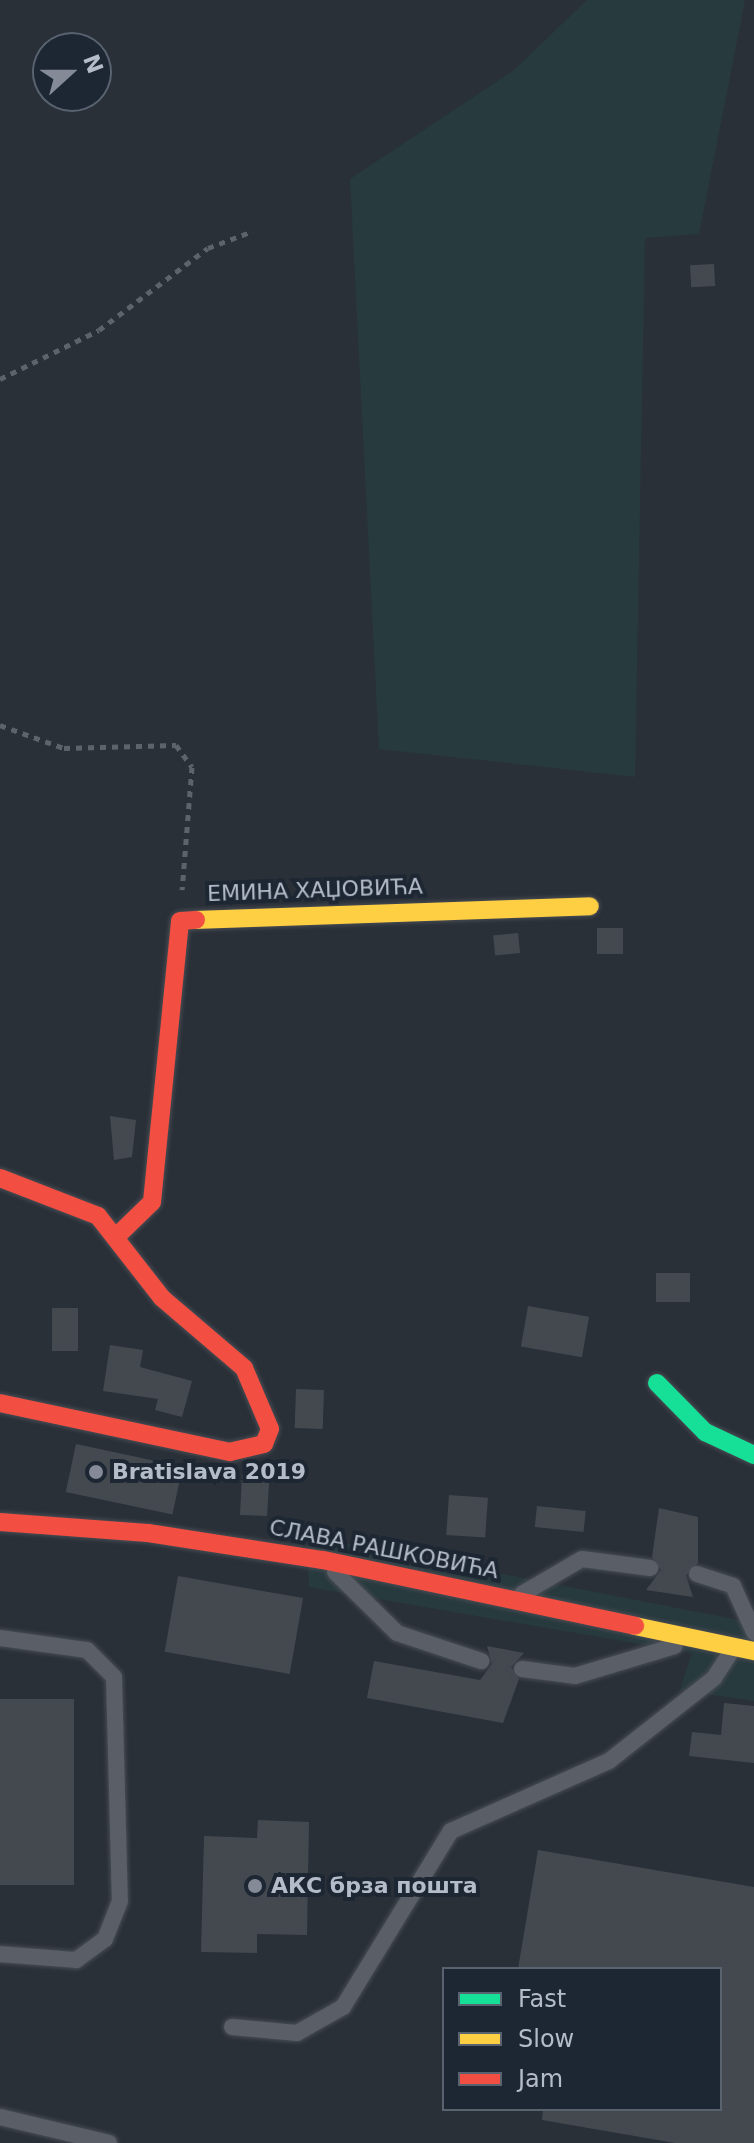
<!DOCTYPE html>
<html>
<head>
<meta charset="utf-8">
<style>
	body { margin:0 }
	#map { position:relative; width:754px; height:2143px; overflow:hidden; background:#2a3038; font-family:"DejaVu Sans",sans-serif }
	div>[style] { position:absolute }
	[style*='--x'] { left:calc(var(--x)*1px); top:calc(var(--y)*1px); width:calc(var(--w)*1px); rotate:calc(var(--a)*1deg) }
	.green>* { inset:0; background:#273a3e }
	.building>* { inset:0; background:#444950; transform-origin:0 0 }
	.path>* { height:5px; margin-top:-2.5px; transform-origin:0; background:repeating-linear-gradient(90deg,#5d636a 0 6px,transparent 0 12px) }
	.roads { filter:drop-shadow(0 0 2px #484c53) drop-shadow(0 0 2px #484c53) }
	.lane>* { height:16px; margin:-8px; padding:0 8px; transform-origin:8px; border-radius:8px; background:#5a5e66 }
	.fast>* { height:18px; margin:-9px; padding:0 9px; transform-origin:9px; border-radius:9px; background:#16e098 }
	.slow>* { height:18px; margin:-9px; padding:0 9px; transform-origin:9px; border-radius:9px; background:#ffcf43 }
	.jam>* { height:18px; margin:-9px; padding:0 9px; transform-origin:9px; border-radius:9px; background:#f24e42 }
	.dots>* { width:22px; height:22px; translate:-50% -50%; box-sizing:border-box; border:4px solid #1d2633; border-radius:50% }
	span { translate:-50% -50%; white-space:nowrap; text-align:center; line-height:1.15; -webkit-text-stroke:8px #1d2633; paint-order:stroke }
	.street-label { font-size:22px; color:#b4bcc9 }
	.poi-label { font-size:22px; color:#b4bcc9; font-weight:700 }
	.left { translate:0 -50%; text-align:left }
	.legend { position:absolute; left:442px; top:1967px; width:280px; height:144px; box-sizing:border-box; background:#1d2633; border:2px solid #59626f; margin:0; padding:10px 14px; list-style:none; font-size:24px; color:#b4bcc9 }
	.legend li { display:flex; align-items:center; gap:16px; height:40px }
	.legend b { width:40px; border:2px solid #59626f }
	.north { position:absolute; left:32px; top:32px; width:80px; height:80px; box-sizing:border-box; background:#1d2633; border:2px solid #59626f; border-radius:50%; rotate:69deg; font-size:22px; font-weight:700; line-height:32px; text-align:center; color:#b4bcc9 }
	.north::after { content:''; display:block; margin:auto; width:28px; height:36px; background:#848b96; clip-path:polygon(50% 0,100% 100%,50% 72%,0 100%) }
</style>
</head>
<body>
<div id="map">
	<div class="green">
		<i style="clip-path:polygon(587px 0,745px 0,699px 234px,645px 238px,635px 777px,379px 749px,350px 179px,514px 70px)"></i>
		<i style="clip-path:polygon(307px 1536px,754px 1623px,754px 1701px,680px 1690px,692px 1653px,309px 1587px)"></i>
	</div>
	<div class="building">
		<i style="left:714px;top:264px;width:22px;height:24px;rotate:87deg"></i>
		<i style="left:623px;top:928px;width:26px;height:26px;rotate:90deg"></i>
		<i style="left:518px;top:933px;width:20px;height:25px;rotate:84deg"></i>
		<i style="clip-path:polygon(110px 1116px,136px 1120px,132px 1157px,114px 1160px)"></i>
		<i style="left:656px;top:1273px;width:34px;height:29px"></i>
		<i style="left:528px;top:1306px;width:62px;height:41px;rotate:10deg"></i>
		<i style="left:52px;top:1308px;width:26px;height:43px"></i>
		<i style="clip-path:polygon(110px 1345px,143px 1350px,140px 1367px,192px 1381px,182px 1417px,155px 1410px,158px 1399px,103px 1391px)"></i>
		<i style="left:296px;top:1389px;width:28px;height:39px;rotate:2deg"></i>
		<i style="left:76px;top:1444px;width:109px;height:49px;rotate:12deg"></i>
		<i style="clip-path:polygon(270px 1468px,267px 1516px,240px 1515px,242px 1474px)"></i>
		<i style="left:449px;top:1495px;width:39px;height:40px;rotate:4deg"></i>
		<i style="left:537px;top:1506px;width:49px;height:21px;rotate:6deg"></i>
		<i style="clip-path:polygon(659px 1508px,698px 1517px,698px 1563px,686px 1575px,693px 1597px,646px 1590px,661px 1570px,652px 1557px)"></i>
		<i style="left:178px;top:1576px;width:127px;height:77px;rotate:10deg"></i>
		<i style="clip-path:polygon(487px 1646px,524px 1653px,511px 1667px,519px 1679px,503px 1723px,367px 1698px,374px 1661px,480px 1680px,492px 1664px)"></i>
		<i style="left:0;top:1699px;width:74px;height:186px"></i>
		<i style="clip-path:polygon(724px 1703px,754px 1706px,754px 1763px,689px 1756px,692px 1732px,721px 1735px)"></i>
		<i style="clip-path:polygon(258px 1820px,309px 1822px,307px 1935px,257px 1934px,257px 1953px,201px 1952px,204px 1836px,257px 1838px)"></i>
		<i style="clip-path:polygon(538px 1850px,754px 1887px,754px 2143px,675px 2143px,542px 2120px,543px 2109px,720px 2109px,720px 1969px,518px 1969px)"></i>
	</div>
	<div class="path">
		<i style="--x:0;--y:379;--w:110;--a:-26.3"></i>
		<i style="--x:99;--y:330;--w:136;--a:-37"></i>
		<i style="--x:208;--y:248;--w:48;--a:-20.7"></i>
		<i style="--x:0;--y:725;--w:68;--a:19.8"></i>
		<i style="--x:64;--y:748;--w:112;--a:-1.5"></i>
		<i style="--x:176;--y:745;--w:27;--a:54"></i>
		<i style="--x:192;--y:767;--w:123;--a:94.6"></i>
	</div>
	<div class="roads">
		<div class="lane">
			<i style="--x:335;--y:1572;--w:87;--a:44.5"></i>
			<i style="--x:397;--y:1633;--w:89;--a:18.4"></i>
			<i style="--x:697;--y:1574;--w:38;--a:18"></i>
			<i style="--x:733;--y:1586;--w:51;--a:65.5"></i>
			<i style="--x:522;--y:1594;--w:69;--a:-30.3"></i>
			<i style="--x:582;--y:1559;--w:69;--a:7.5"></i>
			<i style="--x:0;--y:1638;--w:88;--a:7.9"></i>
			<i style="--x:87;--y:1650;--w:38;--a:45"></i>
			<i style="--x:114;--y:1677;--w:224;--a:88.5"></i>
			<i style="--x:120;--y:1901;--w:41;--a:111.5"></i>
			<i style="--x:105;--y:1939;--w:36;--a:144"></i>
			<i style="--x:76;--y:1960;--w:76;--a:-175.5"></i>
			<i style="--x:522;--y:1669;--w:53;--a:7.5"></i>
			<i style="--x:575;--y:1676;--w:104;--a:-16.7"></i>
			<i style="--x:232;--y:2027;--w:65;--a:5.3"></i>
			<i style="--x:297;--y:2033;--w:53;--a:-29.5"></i>
			<i style="--x:343;--y:2007;--w:206;--a:-58.5"></i>
			<i style="--x:451;--y:1831;--w:173;--a:-23.9"></i>
			<i style="--x:609;--y:1761;--w:134;--a:-38.3"></i>
			<i style="--x:714;--y:1678;--w:33;--a:-57"></i>
			<i style="--x:0;--y:2117;--w:112;--a:13.4"></i>
		</div>
		<div class="fast">
			<i style="--x:657;--y:1383;--w:69;--a:45.6"></i>
			<i style="--x:705;--y:1432;--w:54;--a:25.1"></i>
		</div>
		<div class="slow">
			<i style="--x:196;--y:920;--w:394;--a:-2"></i>
			<i style="--x:635;--y:1626;--w:122;--a:11.9"></i>
		</div>
		<div class="jam">
			<i style="--x:0;--y:1178;--w:105;--a:21.2"></i>
			<i style="--x:98;--y:1216;--w:104;--a:52"></i>
			<i style="--x:162;--y:1298;--w:108;--a:40.5"></i>
			<i style="--x:244;--y:1368;--w:66;--a:66.9"></i>
			<i style="--x:270;--y:1429;--w:16;--a:112"></i>
			<i style="--x:264;--y:1444;--w:35;--a:167"></i>
			<i style="--x:230;--y:1452;--w:235;--a:-168"></i>
			<i style="--x:118;--y:1235;--w:47;--a:-44.1"></i>
			<i style="--x:152;--y:1202;--w:282;--a:-84.3"></i>
			<i style="--x:180;--y:921;--w:16;--a:-4"></i>
			<i style="--x:0;--y:1522;--w:148;--a:4.3"></i>
			<i style="--x:148;--y:1533;--w:177;--a:8.8"></i>
			<i style="--x:323;--y:1560;--w:319;--a:11.9"></i>
		</div>
	</div>
	<div class="dots">
		<i style="left:96px;top:1472px;background:#848b96"></i>
		<i style="left:255px;top:1886px;background:#848b96"></i>
	</div>
	<div class="street-label">
		<span style="left:315px;top:890px;rotate:-2deg">ЕМИНА ХАЏОВИЋА</span>
		<span style="left:384px;top:1549px;rotate:11deg">СЛАВА РАШКОВИЋА</span>
	</div>
	<div class="poi-label">
		<span class="left" style="left:112px;top:1472px">Bratislava 2019</span>
		<span class="left" style="left:271px;top:1886px">АКС брза пошта</span>
	</div>
	<ul class="legend">
	<li><b style="height:10px;background:#16e098"></b>Fast</li>
	<li><b style="height:10px;background:#ffcf43"></b>Slow</li>
	<li><b style="height:10px;background:#f24e42"></b>Jam</li>
	</ul>
	<div class="north">N</div>
</div>
</body>
</html>
